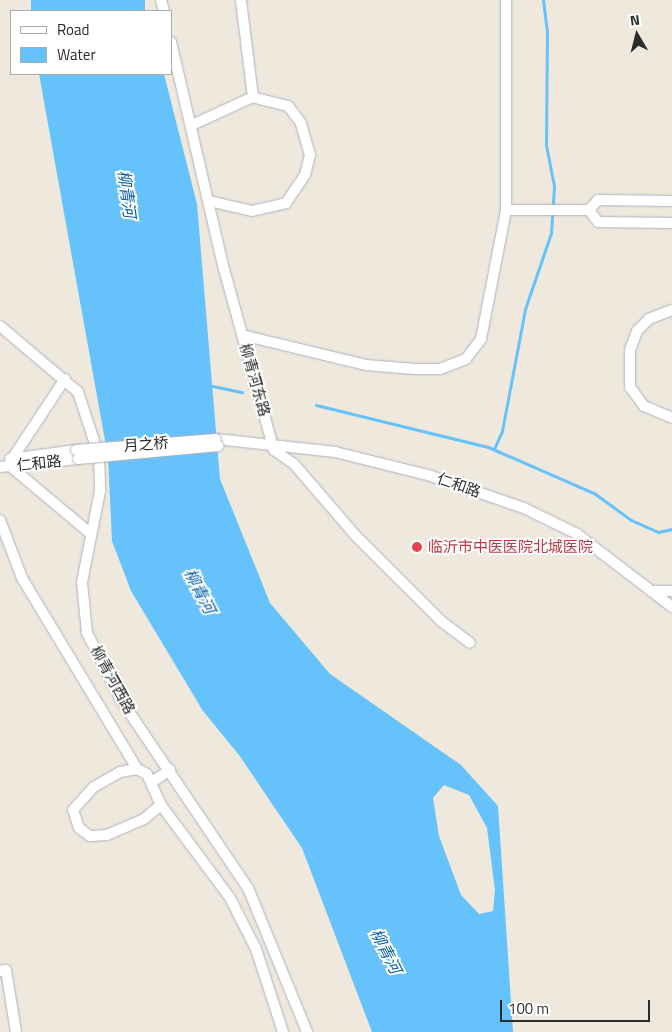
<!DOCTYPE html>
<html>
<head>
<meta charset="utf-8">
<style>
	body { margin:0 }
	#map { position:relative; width:672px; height:1032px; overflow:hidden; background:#efe9dd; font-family:"Titillium Web","Noto Sans SC",sans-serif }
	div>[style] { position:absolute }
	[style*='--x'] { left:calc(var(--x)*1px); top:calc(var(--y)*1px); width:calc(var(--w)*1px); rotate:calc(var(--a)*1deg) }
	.water>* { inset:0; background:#66c2fa; transform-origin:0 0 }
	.stream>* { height:3px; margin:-1.5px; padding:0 1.5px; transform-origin:1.5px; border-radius:1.5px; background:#66c2fa }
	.roads { filter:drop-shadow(0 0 1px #b1b2c1) drop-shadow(0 0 1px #b1b2c1) }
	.minor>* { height:10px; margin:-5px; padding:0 5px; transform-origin:5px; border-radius:5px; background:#fff }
	.bridges { filter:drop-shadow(0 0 1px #b1b2c1) drop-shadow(0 0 1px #b1b2c1) }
	.minor-bridge>* { height:10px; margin:-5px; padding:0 5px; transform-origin:5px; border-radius:5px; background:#fff }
	.dots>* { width:14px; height:14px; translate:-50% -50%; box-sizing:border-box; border:2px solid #fff; border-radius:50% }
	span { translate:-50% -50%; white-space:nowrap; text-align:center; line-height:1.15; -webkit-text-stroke:4px #fff; paint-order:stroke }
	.street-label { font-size:15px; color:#2c2c2c }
	.health-label { font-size:15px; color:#be3a42 }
	.left { translate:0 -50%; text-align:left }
	.water-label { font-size:16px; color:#005dab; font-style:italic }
	.legend { position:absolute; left:10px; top:10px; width:162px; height:65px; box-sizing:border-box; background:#fff; border:1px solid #ababab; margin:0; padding:6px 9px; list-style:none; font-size:15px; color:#2c2c2c }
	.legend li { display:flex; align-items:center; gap:10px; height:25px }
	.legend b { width:25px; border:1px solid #ababab }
	.north { position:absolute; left:612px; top:10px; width:50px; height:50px; -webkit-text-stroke:4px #fff; paint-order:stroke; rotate:352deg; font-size:14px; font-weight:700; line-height:20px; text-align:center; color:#2c2c2c }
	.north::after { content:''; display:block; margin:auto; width:18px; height:22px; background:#2c2c2c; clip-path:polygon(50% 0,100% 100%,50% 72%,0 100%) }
	.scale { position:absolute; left:500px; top:1000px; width:150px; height:22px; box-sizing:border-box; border:2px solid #2c2c2c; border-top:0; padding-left:6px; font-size:15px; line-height:18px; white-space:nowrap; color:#2c2c2c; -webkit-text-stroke:4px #fff; paint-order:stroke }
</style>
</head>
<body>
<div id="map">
	<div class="water">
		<i style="left:31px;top:0;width:114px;height:11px"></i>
		<i style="clip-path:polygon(evenodd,39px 74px,164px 74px,197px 204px,220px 479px,270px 603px,330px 674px,461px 765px,498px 806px,513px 1032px,372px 1032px,302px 848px,239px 755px,203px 711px,131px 591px,112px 541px,108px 457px,39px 74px,444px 785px,469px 795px,487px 828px,495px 890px,493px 911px,479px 914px,461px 895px,439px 836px,433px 798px,444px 785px)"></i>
	</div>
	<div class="stream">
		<i style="--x:208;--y:385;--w:35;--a:12"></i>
		<i style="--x:316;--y:405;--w:177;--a:13.7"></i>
		<i style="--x:488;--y:447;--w:116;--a:23.5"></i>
		<i style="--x:594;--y:493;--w:46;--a:36.1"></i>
		<i style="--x:631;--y:520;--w:30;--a:24"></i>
		<i style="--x:658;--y:532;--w:14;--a:-12"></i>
		<i style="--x:494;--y:449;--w:20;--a:-66"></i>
		<i style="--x:502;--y:431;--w:124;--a:-79.3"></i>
		<i style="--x:525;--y:309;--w:80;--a:-71.1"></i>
		<i style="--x:551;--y:233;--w:47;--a:-86.3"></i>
		<i style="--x:554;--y:186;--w:42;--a:-101"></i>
		<i style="--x:546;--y:145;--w:113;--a:-89.5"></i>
		<i style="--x:547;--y:32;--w:32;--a:-97"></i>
	</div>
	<div class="roads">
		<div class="minor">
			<i style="--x:161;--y:0;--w:11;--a:75"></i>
			<i style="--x:171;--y:42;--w:233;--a:76.9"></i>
			<i style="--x:224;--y:269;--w:188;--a:74.6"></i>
			<i style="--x:274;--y:450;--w:24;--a:35"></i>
			<i style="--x:294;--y:464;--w:94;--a:49.3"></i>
			<i style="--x:355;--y:535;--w:122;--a:45"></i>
			<i style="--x:441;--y:621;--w:36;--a:37"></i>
			<i style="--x:192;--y:125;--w:67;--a:-24.7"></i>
			<i style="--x:253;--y:97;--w:98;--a:-97.1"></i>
			<i style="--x:209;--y:201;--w:44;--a:13.1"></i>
			<i style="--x:252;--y:211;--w:35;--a:-13"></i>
			<i style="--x:286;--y:203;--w:34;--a:-56"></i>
			<i style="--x:305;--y:175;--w:21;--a:-76"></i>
			<i style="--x:310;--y:155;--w:33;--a:-106"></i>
			<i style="--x:301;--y:123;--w:21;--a:-127"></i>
			<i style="--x:288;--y:106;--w:36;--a:-166"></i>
			<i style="--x:672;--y:201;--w:74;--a:-179.2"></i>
			<i style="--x:598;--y:200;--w:13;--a:132"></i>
			<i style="--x:589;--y:210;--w:15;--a:53"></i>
			<i style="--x:598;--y:222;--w:74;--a:0.8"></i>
			<i style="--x:506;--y:210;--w:83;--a:0"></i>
			<i style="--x:672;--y:310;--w:25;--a:159"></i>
			<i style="--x:649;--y:319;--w:17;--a:135"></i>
			<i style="--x:637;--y:331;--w:20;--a:110"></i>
			<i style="--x:630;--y:350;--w:37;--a:90"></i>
			<i style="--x:630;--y:387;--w:24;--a:54"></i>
			<i style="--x:644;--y:406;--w:30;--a:23"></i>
			<i style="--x:0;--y:326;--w:102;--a:40.2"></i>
			<i style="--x:78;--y:392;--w:67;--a:71.8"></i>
			<i style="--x:99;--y:456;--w:35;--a:88"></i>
			<i style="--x:100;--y:491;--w:93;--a:101.2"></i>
			<i style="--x:82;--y:582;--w:51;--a:84.4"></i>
			<i style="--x:87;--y:633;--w:75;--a:63.1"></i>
			<i style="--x:121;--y:700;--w:227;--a:56"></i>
			<i style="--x:248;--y:888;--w:156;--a:67.7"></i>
			<i style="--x:242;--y:335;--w:128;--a:13.6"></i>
			<i style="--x:366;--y:365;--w:49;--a:4.7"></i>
			<i style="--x:415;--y:369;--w:25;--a:0"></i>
			<i style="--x:440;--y:369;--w:28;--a:-21"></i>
			<i style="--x:466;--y:359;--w:25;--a:-53"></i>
			<i style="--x:481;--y:339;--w:131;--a:-79"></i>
			<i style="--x:506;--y:210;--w:210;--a:-90"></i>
			<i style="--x:216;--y:439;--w:120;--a:6.2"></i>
			<i style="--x:335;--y:452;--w:99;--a:14"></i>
			<i style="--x:431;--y:476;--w:98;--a:19"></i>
			<i style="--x:524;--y:508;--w:59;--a:26.1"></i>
			<i style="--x:577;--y:534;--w:120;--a:37.5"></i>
			<i style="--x:10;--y:459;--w:67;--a:-7.8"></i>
			<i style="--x:12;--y:459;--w:96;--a:-56.5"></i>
			<i style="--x:10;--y:466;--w:106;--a:40"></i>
			<i style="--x:0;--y:467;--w:78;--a:-5.9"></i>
			<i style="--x:0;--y:520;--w:62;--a:69.2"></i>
			<i style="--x:22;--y:578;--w:223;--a:58.9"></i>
			<i style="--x:652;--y:591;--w:20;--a:0"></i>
			<i style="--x:152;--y:782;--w:22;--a:-34"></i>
			<i style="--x:161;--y:805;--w:22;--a:141"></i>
			<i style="--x:144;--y:819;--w:40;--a:156.6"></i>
			<i style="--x:107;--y:835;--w:17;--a:177"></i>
			<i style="--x:90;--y:836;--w:14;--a:-144"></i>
			<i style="--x:79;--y:828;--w:19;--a:-108"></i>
			<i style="--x:73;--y:810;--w:31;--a:-48"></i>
			<i style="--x:94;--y:787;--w:30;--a:-30"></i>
			<i style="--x:120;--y:772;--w:17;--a:-10"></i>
			<i style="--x:137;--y:769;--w:11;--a:27"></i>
			<i style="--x:147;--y:774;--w:34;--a:66"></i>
			<i style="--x:161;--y:805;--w:116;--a:53.4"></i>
			<i style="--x:230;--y:898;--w:57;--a:63"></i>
			<i style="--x:256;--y:949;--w:87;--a:72"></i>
			<i style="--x:0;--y:971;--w:6;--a:-9"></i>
			<i style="--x:6;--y:970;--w:63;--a:80.8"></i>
		</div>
	</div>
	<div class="bridges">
		<div class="minor-bridge">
			<i style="--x:76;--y:450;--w:140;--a:-4.5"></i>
			<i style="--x:78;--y:459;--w:141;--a:-5.3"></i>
		</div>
	</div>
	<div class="dots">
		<i style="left:417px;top:547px;background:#e0444e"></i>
	</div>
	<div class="street-label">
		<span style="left:255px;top:380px;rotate:74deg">柳青河东路</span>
		<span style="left:146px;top:444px;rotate:-4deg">月之桥</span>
		<span style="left:39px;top:463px;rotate:-6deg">仁和路</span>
		<span style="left:459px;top:485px;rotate:19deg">仁和路</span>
		<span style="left:113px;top:680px;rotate:61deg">柳青河西路</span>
	</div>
	<div class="health-label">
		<span class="left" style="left:428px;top:547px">临沂市中医医院北城医院</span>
	</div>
	<div class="water-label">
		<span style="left:127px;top:194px;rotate:82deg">柳青河</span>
		<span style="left:200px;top:591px;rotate:63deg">柳青河</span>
		<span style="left:386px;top:951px;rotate:63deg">柳青河</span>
	</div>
	<ul class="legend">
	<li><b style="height:6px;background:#fff"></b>Road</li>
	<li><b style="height:14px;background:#66c2fa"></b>Water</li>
	</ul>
	<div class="north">N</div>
	<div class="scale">100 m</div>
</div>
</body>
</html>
